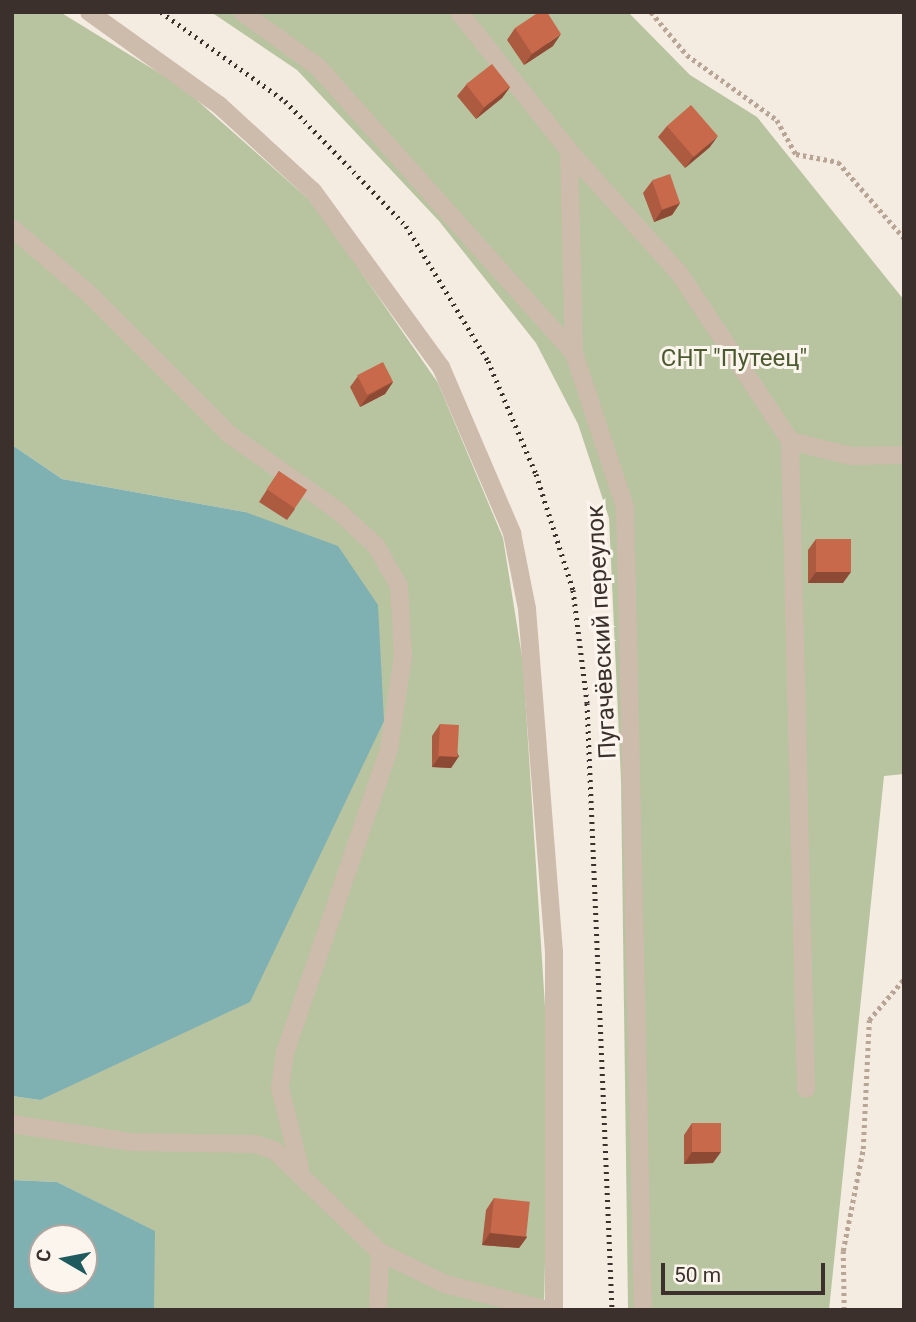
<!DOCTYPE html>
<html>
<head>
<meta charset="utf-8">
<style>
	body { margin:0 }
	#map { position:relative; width:916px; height:1322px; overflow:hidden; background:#f4ebe1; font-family:Roboto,sans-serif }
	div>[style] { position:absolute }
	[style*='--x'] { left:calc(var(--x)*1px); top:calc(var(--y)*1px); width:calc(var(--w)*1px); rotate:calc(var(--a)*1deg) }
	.green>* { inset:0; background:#b8c4a0 }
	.water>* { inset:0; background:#7fb0b2 }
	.path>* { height:4.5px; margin-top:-2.25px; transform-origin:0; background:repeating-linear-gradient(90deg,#b9a596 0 3.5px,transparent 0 7px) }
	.minor>* { height:18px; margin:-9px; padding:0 9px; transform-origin:9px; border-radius:9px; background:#cdbbac }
	.rail>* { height:5px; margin-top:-2.5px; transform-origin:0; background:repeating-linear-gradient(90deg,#3b302b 0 2px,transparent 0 7px) }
	.wall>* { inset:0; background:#ac5a40 }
	.shaded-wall>* { inset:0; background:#8c4a34 }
	.building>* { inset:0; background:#c8694b; transform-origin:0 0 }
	span { translate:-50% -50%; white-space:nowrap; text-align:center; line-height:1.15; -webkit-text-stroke:6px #fbf5ee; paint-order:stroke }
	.park-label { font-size:24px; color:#4a5a2e }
	.street-label { font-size:24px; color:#3b302b }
	.frame { position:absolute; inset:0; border:14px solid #3b302b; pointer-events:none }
	.north { position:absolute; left:28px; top:1224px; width:70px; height:70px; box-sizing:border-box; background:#fbf5ee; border:2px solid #aea6a0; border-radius:50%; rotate:280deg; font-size:19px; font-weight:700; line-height:28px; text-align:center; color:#3b302b }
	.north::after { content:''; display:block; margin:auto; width:24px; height:32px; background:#1f5a5e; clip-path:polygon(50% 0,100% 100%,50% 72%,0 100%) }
	.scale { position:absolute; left:661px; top:1263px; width:164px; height:32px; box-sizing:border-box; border:4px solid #3b302b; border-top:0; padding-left:9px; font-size:21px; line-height:24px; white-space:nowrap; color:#3b302b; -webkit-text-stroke:5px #fbf5ee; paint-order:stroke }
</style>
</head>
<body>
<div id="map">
	<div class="green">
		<i style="clip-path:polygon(12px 12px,60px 12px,182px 87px,314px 204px,438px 383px,503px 538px,523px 663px,549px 1069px,544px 1310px,154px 1310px,154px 1231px,57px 1182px,12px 1180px,12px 1096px,40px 1100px,245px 512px,62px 479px,12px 445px)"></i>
		<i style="clip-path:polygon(211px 12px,628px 12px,690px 75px,757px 117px,904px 300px,904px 774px,884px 776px,829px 1310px,628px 1310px,621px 780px,609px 518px,578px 424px,536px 343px,439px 221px,297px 70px)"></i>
	</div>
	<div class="water">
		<i style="clip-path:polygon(12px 445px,62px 479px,245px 512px,338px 546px,378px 605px,384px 721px,250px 1002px,40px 1100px,12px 1096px)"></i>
		<i style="clip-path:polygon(evenodd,12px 1180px,57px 1182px,155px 1231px,154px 1310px,12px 1310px,12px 1180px,42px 1238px,84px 1238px,84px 1280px,42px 1280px,42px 1238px)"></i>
	</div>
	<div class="path">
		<i style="--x:651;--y:12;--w:56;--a:50.1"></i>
		<i style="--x:687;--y:55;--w:111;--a:35.8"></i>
		<i style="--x:777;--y:120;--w:39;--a:61"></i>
		<i style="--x:796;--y:154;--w:43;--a:10.8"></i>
		<i style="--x:838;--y:162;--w:101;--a:49"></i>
		<i style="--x:844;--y:1310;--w:59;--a:-91"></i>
		<i style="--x:843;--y:1251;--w:104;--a:-78.9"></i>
		<i style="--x:863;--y:1149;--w:129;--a:-87.3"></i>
		<i style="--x:869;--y:1020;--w:54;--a:-49.5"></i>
	</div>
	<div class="minor">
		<i style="--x:89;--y:12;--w:160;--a:35.6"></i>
		<i style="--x:219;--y:105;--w:127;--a:42.5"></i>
		<i style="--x:313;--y:191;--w:218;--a:54"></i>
		<i style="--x:441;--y:367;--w:181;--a:66.8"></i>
		<i style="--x:512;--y:533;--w:77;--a:78.8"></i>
		<i style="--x:527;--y:609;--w:344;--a:85.5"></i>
		<i style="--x:554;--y:952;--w:358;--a:90"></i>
		<i style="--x:242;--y:12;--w:94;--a:35.9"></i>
		<i style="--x:318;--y:67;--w:384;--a:48.2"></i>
		<i style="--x:574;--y:353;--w:162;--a:71.7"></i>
		<i style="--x:625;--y:507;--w:803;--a:88.72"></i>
		<i style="--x:459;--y:12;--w:177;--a:51.6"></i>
		<i style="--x:569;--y:151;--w:164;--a:48"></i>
		<i style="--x:679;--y:273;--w:201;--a:56.5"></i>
		<i style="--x:790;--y:441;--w:648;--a:88.59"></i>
		<i style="--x:569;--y:151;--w:202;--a:88.6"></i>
		<i style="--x:12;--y:228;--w:99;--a:40.5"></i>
		<i style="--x:87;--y:292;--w:202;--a:45"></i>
		<i style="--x:230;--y:435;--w:132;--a:35.1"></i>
		<i style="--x:338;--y:511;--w:52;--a:42.6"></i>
		<i style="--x:376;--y:546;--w:46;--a:60.1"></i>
		<i style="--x:399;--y:586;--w:70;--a:86.7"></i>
		<i style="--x:403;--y:656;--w:94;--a:98.6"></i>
		<i style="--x:389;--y:749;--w:320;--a:108.9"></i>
		<i style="--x:285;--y:1052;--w:36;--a:98"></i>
		<i style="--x:280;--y:1088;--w:83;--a:76.1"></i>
		<i style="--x:790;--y:441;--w:63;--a:13.8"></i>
		<i style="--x:851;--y:456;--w:53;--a:-1.1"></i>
		<i style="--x:12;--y:1124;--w:120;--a:8.6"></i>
		<i style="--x:131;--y:1142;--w:124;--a:0.9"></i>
		<i style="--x:255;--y:1144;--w:20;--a:18"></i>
		<i style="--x:274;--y:1150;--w:147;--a:43.9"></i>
		<i style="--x:380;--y:1252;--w:72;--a:26.2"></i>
		<i style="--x:445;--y:1284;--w:105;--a:14.3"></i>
		<i style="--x:378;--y:1310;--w:58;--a:-88"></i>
	</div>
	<div class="rail">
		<i style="--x:161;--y:12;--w:153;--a:35.7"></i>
		<i style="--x:285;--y:101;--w:174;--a:45.9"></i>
		<i style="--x:406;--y:226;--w:158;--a:58.7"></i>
		<i style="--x:488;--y:361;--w:123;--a:67"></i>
		<i style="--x:536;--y:474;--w:122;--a:72.3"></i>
		<i style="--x:573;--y:590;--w:114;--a:82.9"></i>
		<i style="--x:587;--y:703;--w:608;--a:87.64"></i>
	</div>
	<div class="wall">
		<i style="clip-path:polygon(515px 28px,553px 46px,524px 65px,507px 40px)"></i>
		<i style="clip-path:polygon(466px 85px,510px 87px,502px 98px,476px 119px,457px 96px)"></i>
		<i style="clip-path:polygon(667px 126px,710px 147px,685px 168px,658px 137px)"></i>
		<i style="clip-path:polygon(652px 181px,680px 203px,672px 215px,654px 222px,643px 193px)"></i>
		<i style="clip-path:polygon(358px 376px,393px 382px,385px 394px,360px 407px,350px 387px)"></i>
		<i style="clip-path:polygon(279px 471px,295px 509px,287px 520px,259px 502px)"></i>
		<i style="clip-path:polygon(816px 539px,843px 583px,808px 583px,808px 550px)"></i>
		<i style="clip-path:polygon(440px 724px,459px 756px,451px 768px,432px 767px,432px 736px)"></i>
		<i style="clip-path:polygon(692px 1123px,713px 1163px,684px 1164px,684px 1135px)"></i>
		<i style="clip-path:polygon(494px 1198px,527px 1237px,519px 1248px,482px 1245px,486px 1210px)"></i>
	</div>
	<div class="shaded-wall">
		<i style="clip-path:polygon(561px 34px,553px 46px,524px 65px,532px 54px)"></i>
		<i style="clip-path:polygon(510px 87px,502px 98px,476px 119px,484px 108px)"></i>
		<i style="clip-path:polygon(718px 136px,710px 147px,685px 168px,693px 157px)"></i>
		<i style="clip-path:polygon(680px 203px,672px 215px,654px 222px,662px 210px)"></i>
		<i style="clip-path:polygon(393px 382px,385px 394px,360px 407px,368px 396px)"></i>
		<i style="clip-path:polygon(816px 572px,851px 572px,843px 583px,808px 583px)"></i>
		<i style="clip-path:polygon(440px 756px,459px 756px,451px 768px,432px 767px)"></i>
		<i style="clip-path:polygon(692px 1152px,721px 1152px,713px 1163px,684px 1164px)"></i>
		<i style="clip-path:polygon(490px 1233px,527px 1237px,519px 1248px,482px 1245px)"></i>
	</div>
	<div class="building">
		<i style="clip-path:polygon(539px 12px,547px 12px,561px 34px,532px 54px,515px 28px)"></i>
		<i style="left:492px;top:64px;width:29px;height:33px;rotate:52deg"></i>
		<i style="left:691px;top:105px;width:41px;height:32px;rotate:49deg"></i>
		<i style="left:670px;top:174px;width:31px;height:19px;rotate:71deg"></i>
		<i style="left:383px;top:362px;width:22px;height:29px;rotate:63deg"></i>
		<i style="left:279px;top:471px;width:34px;height:22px;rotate:34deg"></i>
		<i style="left:816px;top:539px;width:35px;height:33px"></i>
		<i style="left:440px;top:724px;width:19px;height:32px;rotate:3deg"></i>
		<i style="left:692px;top:1123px;width:29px;height:29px"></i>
		<i style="left:494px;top:1198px;width:36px;height:35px;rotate:6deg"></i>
	</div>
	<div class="park-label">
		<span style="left:734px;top:359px">СНТ "Путеец"</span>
	</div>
	<div class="street-label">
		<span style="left:602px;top:632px;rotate:-93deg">Пугачёвский переулок</span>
	</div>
	<div class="frame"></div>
	<div class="north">С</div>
	<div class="scale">50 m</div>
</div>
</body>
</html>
